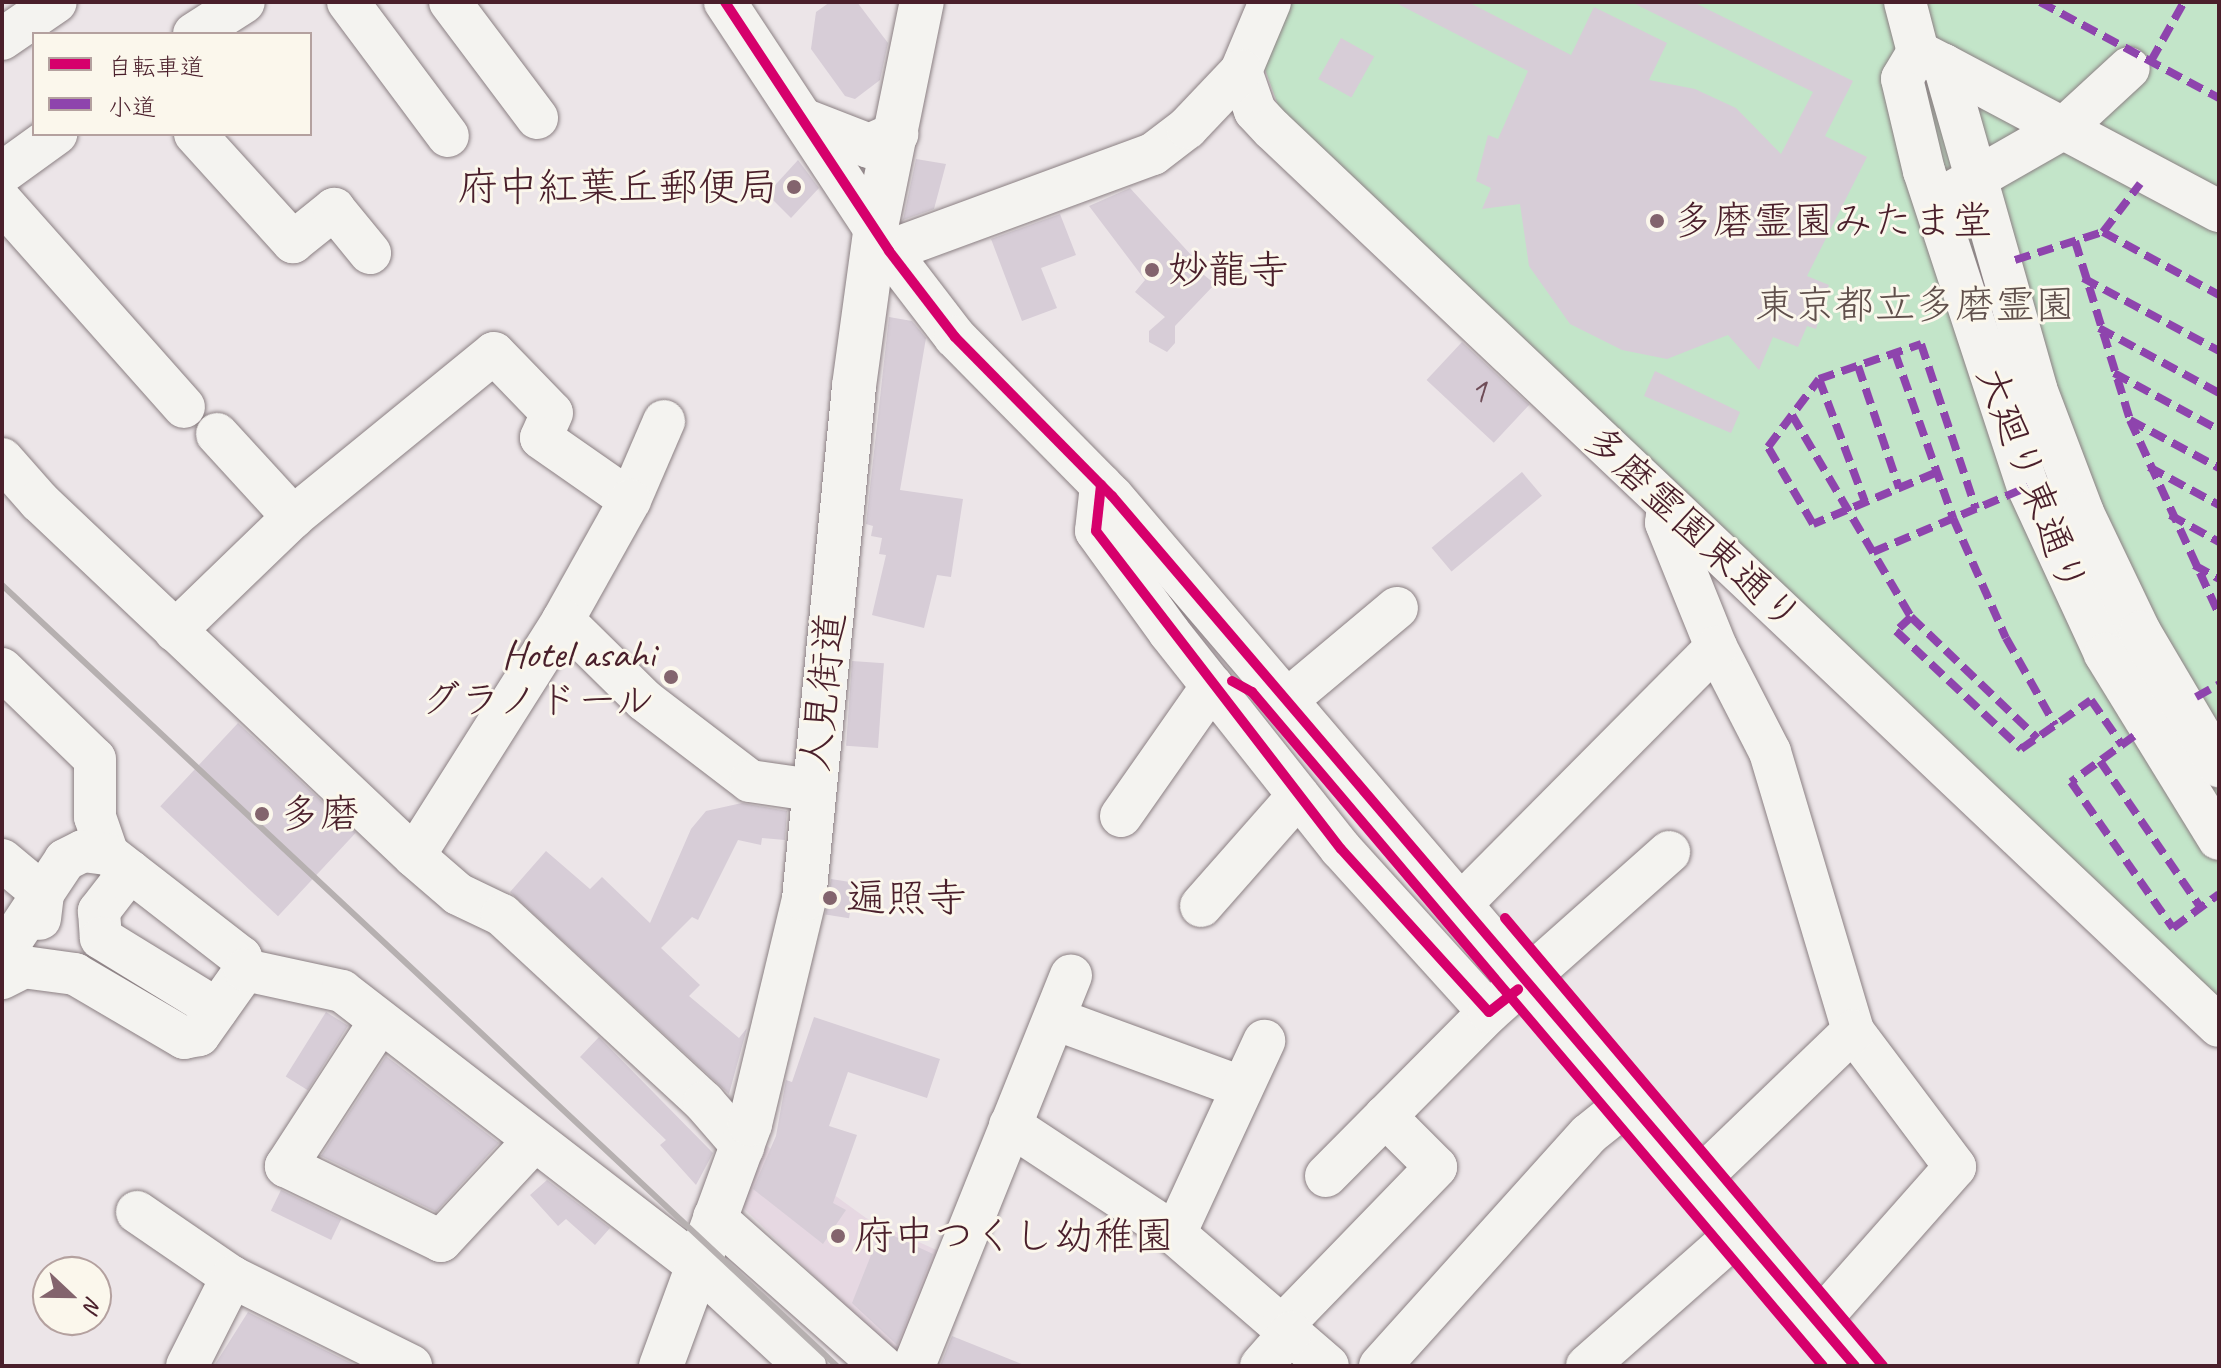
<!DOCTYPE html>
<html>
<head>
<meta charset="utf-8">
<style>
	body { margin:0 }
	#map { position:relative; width:2221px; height:1368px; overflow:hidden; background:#ece5e8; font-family:Caveat,"Klee One",sans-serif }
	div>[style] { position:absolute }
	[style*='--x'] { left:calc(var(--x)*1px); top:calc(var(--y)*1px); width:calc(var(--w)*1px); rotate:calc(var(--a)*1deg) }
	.built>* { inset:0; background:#e6d8e2 }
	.green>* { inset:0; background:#c3e5c9 }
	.building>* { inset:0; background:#d7cdd7; transform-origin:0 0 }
	.roads { filter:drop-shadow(0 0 2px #8b8083) drop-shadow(0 0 2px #8b8083) }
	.minor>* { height:42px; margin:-21px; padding:0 21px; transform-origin:21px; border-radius:21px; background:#f4f3f0 }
	.major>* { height:44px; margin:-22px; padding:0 22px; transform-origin:22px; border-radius:22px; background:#f4f3f0 }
	.rail>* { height:6px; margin:-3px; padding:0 3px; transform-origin:3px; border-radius:3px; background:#b6b0b0 }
	.quiet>* { height:8px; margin-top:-4px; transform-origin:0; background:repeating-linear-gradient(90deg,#8e44ad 0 16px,transparent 0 24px) }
	.cycleway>* { height:10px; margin:-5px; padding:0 5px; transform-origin:5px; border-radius:5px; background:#d6006c }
	.dots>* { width:22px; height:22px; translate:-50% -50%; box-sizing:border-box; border:4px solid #fbf7ec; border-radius:50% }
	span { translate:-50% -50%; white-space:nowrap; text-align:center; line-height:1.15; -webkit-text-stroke:6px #fbf7ec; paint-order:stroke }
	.number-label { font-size:36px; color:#6e4c57 }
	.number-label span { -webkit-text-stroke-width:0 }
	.poi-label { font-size:40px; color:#4a1f2b }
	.right { translate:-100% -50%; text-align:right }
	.left { translate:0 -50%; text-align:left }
	.park-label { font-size:40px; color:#60504c }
	.street-label { font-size:40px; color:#4a1f2b }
	.frame { position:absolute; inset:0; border:4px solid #4a1f2b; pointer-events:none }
	.legend { position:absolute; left:32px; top:32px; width:280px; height:104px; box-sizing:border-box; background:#fbf7ec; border:2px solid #b4a19f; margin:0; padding:10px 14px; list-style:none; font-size:24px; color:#4a1f2b }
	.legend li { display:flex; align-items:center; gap:16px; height:40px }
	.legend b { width:40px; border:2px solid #b4a19f }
	.north { position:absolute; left:32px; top:1256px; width:80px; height:80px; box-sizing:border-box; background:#fbf7ec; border:2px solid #b4a19f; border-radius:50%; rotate:112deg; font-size:22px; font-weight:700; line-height:32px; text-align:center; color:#4a1f2b }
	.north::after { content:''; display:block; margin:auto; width:28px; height:36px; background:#83646d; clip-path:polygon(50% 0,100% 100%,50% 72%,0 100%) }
</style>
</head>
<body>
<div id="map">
	<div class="built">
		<i style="clip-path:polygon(760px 1141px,866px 1218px,943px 1253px,901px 1360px,732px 1197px)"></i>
	</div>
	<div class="green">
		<i style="clip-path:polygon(1289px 2px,2219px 2px,2219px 1013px,1283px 119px,1262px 61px)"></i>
	</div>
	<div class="building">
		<i style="clip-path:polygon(830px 2px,857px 2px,888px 43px,880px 80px,855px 99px,845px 96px,811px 49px,816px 12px)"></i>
		<i style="clip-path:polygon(1394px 2px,1468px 2px,1571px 55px,1594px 7px,1667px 43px,1649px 80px,1695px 89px,1736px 108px,1781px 154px,1813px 92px,1631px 2px,1693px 2px,1853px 81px,1825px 136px,1867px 157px,1807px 276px,1829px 285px,1816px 329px,1807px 326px,1798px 347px,1773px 337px,1759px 370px,1728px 335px,1667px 359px,1622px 350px,1570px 324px,1529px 266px,1520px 204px,1482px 209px,1491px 188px,1476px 181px,1488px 135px,1498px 139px,1528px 71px)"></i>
		<i style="left:1341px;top:38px;width:38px;height:47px;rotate:29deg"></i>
		<i style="clip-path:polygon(916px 159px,946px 164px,934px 209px,903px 220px)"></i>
		<i style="clip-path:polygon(798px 160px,819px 188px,791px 218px,767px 194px)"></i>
		<i style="clip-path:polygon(1130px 188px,1192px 256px,1188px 262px,1215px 284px,1175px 326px,1175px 343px,1167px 352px,1149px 342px,1149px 331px,1165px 317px,1135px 292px,1145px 280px,1089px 206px)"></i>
		<i style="clip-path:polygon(1060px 214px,1076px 255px,1041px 268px,1057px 308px,1022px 321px,991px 239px)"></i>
		<i style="clip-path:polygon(889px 317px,912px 321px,926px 338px,900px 490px,963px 499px,951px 577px,937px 575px,924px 628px,872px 615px,886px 555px,879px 554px,882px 538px,871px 536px,873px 526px,866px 524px)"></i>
		<i style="left:1462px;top:342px;width:92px;height:52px;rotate:43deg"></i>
		<i style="clip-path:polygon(1655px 371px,1740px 412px,1731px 433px,1644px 396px)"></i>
		<i style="left:1522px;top:472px;width:31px;height:118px;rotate:50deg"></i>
		<i style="left:852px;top:661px;width:32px;height:85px;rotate:4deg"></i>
		<i style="left:238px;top:723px;width:161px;height:114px;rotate:43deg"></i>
		<i style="clip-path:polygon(742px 803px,787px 811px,785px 840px,762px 838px,761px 845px,738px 840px,698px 920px,692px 917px,661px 948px,700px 985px,689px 996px,739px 1038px,747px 1028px,729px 1094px,510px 892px,546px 851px,590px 889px,602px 877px,650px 923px,691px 829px,706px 811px)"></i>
		<i style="left:831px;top:879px;width:24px;height:36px;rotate:9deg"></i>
		<i style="left:326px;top:1012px;width:26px;height:76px;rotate:32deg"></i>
		<i style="clip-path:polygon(814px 1017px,940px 1059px,927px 1098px,848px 1072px,829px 1126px,857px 1135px,833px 1203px,846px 1210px,823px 1244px,753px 1189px,776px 1136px,786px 1080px,792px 1082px)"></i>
		<i style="clip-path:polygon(599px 1037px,713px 1153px,696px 1185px,660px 1145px,666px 1140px,580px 1057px)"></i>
		<i style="clip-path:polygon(386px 1056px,499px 1143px,436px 1212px,321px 1156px)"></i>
		<i style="clip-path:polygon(547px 1180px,610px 1228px,595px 1245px,566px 1219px,558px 1226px,530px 1195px)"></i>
		<i style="left:281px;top:1190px;width:67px;height:23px;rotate:26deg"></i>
		<i style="clip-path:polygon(881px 1230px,933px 1254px,897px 1345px,852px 1303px)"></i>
		<i style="clip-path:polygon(248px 1312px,357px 1366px,214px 1366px)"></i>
		<i style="clip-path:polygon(952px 1336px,1024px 1365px,1024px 1366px,940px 1366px)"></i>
	</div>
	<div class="roads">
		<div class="minor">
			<i style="--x:348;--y:2;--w:167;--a:53.3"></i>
			<i style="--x:450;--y:2;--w:145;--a:53.1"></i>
			<i style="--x:725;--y:2;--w:298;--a:56.6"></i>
			<i style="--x:889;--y:251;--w:108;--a:52.5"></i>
			<i style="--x:955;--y:337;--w:223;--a:45.4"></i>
			<i style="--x:1112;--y:496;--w:1144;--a:49.5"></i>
			<i style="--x:1270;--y:2;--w:75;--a:112.8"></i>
			<i style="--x:1241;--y:71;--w:42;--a:70.7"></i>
			<i style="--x:1255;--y:111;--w:25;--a:47"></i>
			<i style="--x:1272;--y:129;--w:1304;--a:43.45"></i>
			<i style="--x:1905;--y:2;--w:52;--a:75.4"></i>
			<i style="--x:1918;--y:52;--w:31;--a:121"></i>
			<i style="--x:1902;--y:79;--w:95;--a:76.6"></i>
			<i style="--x:1924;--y:171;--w:333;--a:71.8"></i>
			<i style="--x:2028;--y:487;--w:184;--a:65.2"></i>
			<i style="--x:2105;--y:654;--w:217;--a:58.4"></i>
			<i style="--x:194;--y:34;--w:59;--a:-32.6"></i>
			<i style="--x:2;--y:39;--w:65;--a:-34.4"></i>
			<i style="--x:1918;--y:52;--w:29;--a:27"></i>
			<i style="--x:1944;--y:65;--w:337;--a:74.1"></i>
			<i style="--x:2036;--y:389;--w:133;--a:69.2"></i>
			<i style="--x:2083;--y:513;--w:132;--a:64.4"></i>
			<i style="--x:2140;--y:632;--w:156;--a:59.5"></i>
			<i style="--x:1944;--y:65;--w:311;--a:28"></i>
			<i style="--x:195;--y:134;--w:146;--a:47.8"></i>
			<i style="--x:293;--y:242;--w:53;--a:-38.8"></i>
			<i style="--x:334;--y:209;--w:57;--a:50.7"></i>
			<i style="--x:2;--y:173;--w:67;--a:-35.8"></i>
			<i style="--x:1952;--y:192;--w:129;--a:-29.7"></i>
			<i style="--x:2064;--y:128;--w:88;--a:-42.7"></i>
			<i style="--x:2;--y:202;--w:274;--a:48.4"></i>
			<i style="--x:889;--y:251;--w:281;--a:-20.2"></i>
			<i style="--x:1153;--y:154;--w:43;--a:-37.4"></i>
			<i style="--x:1187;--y:128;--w:79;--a:-46.5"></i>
			<i style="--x:217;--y:434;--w:113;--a:47.5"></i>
			<i style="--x:2;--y:459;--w:56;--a:48.6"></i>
			<i style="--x:39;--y:501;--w:516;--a:43.43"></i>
			<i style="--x:414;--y:856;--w:58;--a:40.8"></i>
			<i style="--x:458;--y:894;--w:49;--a:25.5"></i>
			<i style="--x:502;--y:915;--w:275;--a:42.8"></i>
			<i style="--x:704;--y:1102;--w:60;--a:49.1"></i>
			<i style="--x:1101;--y:485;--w:46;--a:96.2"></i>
			<i style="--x:1096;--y:531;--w:125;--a:54.1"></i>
			<i style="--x:1169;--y:632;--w:277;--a:51.6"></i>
			<i style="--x:1341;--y:849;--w:220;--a:47.8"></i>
			<i style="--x:630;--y:500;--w:86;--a:-66.7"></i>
			<i style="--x:1668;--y:505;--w:18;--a:96"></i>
			<i style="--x:1666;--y:523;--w:134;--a:68"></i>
			<i style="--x:1716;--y:647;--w:118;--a:62.8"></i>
			<i style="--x:1770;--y:752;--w:291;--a:73.4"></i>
			<i style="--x:1853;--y:1031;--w:170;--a:53.1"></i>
			<i style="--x:1955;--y:1167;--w:207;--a:131.5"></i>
			<i style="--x:175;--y:631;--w:164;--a:-44"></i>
			<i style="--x:293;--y:517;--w:259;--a:-39.2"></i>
			<i style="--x:494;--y:353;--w:83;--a:46"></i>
			<i style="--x:552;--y:413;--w:27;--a:114"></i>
			<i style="--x:541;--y:438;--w:108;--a:34.9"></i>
			<i style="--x:630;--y:500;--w:137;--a:119.2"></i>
			<i style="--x:2;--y:669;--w:129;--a:44.1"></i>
			<i style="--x:95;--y:759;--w:58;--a:90"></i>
			<i style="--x:95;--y:817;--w:39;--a:71"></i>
			<i style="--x:1288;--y:699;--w:142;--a:-39.9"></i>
			<i style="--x:1121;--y:816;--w:159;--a:-55"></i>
			<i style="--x:414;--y:856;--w:279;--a:-57.7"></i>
			<i style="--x:563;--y:620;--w:114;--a:44.6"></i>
			<i style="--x:644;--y:700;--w:133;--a:37.4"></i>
			<i style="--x:750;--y:781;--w:63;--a:8.3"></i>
			<i style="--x:2;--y:860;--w:53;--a:39.7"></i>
			<i style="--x:43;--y:894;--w:25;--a:97"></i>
			<i style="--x:130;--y:871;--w:51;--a:127.8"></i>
			<i style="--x:99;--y:911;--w:27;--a:86"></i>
			<i style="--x:101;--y:938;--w:136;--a:31.5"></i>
			<i style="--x:1461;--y:904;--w:362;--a:-45.2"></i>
			<i style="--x:1201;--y:906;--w:147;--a:-48.6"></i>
			<i style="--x:2;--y:955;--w:114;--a:-56.4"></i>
			<i style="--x:65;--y:860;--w:20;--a:-27"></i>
			<i style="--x:83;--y:851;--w:25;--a:7"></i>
			<i style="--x:108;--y:854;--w:168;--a:37.8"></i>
			<i style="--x:241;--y:957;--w:14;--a:73"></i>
			<i style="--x:245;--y:970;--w:80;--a:125.3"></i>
			<i style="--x:199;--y:1035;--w:15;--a:169"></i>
			<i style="--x:184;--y:1038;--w:126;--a:-149.6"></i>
			<i style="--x:75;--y:974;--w:51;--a:-172.2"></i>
			<i style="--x:24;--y:967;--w:25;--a:153"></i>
			<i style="--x:245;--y:970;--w:99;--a:12.2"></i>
			<i style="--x:342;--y:991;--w:446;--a:37.7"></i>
			<i style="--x:695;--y:1264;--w:150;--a:42.8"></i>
			<i style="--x:1055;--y:1019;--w:198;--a:20.1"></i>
			<i style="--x:379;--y:1023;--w:171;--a:123"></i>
			<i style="--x:286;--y:1166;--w:172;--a:25.8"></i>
			<i style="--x:441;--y:1241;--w:137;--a:-47.1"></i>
			<i style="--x:1010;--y:1125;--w:198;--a:33.4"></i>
			<i style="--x:1175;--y:1234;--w:202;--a:40.8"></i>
			<i style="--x:1326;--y:1176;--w:231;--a:-45.2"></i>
			<i style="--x:1489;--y:1012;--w:241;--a:-41.6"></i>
			<i style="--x:1698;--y:1180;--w:215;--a:-43.9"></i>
			<i style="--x:137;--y:1212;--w:115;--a:34.4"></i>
			<i style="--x:232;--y:1277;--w:200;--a:26.4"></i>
			<i style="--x:714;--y:1217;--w:225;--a:41.6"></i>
			<i style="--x:1175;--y:1234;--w:213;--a:-65.2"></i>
			<i style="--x:1283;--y:1325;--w:220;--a:-45.9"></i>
			<i style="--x:1436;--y:1167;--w:72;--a:-135"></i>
			<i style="--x:187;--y:1366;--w:100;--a:-63.2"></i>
			<i style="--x:914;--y:1366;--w:421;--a:-68.1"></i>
			<i style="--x:1261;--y:1366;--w:45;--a:-48.6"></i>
			<i style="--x:1380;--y:1366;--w:312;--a:-48"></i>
			<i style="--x:1589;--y:1134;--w:53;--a:-38.8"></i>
			<i style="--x:1587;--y:1366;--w:205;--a:-41.4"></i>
		</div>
		<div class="major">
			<i style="--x:805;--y:121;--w:69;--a:21.3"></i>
			<i style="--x:869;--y:146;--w:30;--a:-24"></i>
			<i style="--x:661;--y:1366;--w:258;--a:-69.8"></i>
			<i style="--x:750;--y:1124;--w:231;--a:-76.5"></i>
			<i style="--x:804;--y:899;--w:515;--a:-84.43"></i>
			<i style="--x:854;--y:386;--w:155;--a:-82.2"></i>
			<i style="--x:875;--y:232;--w:235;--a:-78.5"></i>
		</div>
	</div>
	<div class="rail">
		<i style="--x:2;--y:585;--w:1143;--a:43.09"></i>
	</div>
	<div class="quiet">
		<i style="--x:2040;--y:2;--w:203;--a:28.2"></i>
		<i style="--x:2151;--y:61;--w:68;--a:-60.8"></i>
		<i style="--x:2103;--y:232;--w:132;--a:28.5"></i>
		<i style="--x:2075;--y:241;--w:187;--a:72.9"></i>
		<i style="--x:2130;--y:420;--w:213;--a:65.4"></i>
		<i style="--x:2015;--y:260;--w:92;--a:-17.7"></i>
		<i style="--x:2103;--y:232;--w:61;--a:-52.4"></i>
		<i style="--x:2083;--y:278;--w:154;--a:28.2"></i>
		<i style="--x:2099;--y:328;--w:136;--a:28.4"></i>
		<i style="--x:1895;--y:353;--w:175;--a:70.6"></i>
		<i style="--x:1953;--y:518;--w:131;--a:66.2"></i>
		<i style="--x:2006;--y:638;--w:100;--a:60.6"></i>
		<i style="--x:1858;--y:366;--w:129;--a:71.4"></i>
		<i style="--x:2114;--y:373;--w:119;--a:28.5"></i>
		<i style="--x:1819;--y:379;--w:131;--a:69.5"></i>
		<i style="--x:1792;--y:415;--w:234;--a:59.5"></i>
		<i style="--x:1911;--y:617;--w:175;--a:43.8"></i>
		<i style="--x:2130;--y:420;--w:101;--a:28.3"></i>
		<i style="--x:2149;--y:467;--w:80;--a:28.5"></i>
		<i style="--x:1935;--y:473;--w:132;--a:157.3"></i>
		<i style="--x:1813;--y:524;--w:89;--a:-120.3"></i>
		<i style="--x:1768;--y:447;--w:85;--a:-53.1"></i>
		<i style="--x:1819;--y:379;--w:108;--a:-18.9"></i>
		<i style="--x:1921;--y:344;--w:174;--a:71.6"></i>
		<i style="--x:2170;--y:515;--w:56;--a:28.9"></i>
		<i style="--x:1873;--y:552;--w:168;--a:-22.8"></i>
		<i style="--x:2194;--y:565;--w:29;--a:29"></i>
		<i style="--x:1911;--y:617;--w:21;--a:137"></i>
		<i style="--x:1896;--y:631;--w:172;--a:43.3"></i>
		<i style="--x:2021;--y:749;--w:85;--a:-35"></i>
		<i style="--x:2091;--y:700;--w:55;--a:55.4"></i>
		<i style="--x:2196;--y:697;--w:26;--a:-29"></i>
		<i style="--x:2134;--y:736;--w:78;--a:143.9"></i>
		<i style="--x:2071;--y:782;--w:178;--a:55.1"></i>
		<i style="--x:2173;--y:928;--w:57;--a:-36.5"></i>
		<i style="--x:2100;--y:761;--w:178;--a:55.5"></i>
	</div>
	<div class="cycleway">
		<i style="--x:725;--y:2;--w:298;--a:56.6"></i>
		<i style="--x:889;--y:251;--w:108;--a:52.5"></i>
		<i style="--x:955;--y:337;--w:223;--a:45.4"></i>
		<i style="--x:1112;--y:496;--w:1144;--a:49.5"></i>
		<i style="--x:1101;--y:485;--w:46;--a:96.2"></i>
		<i style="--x:1096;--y:531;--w:401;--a:52.4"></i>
		<i style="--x:1341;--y:849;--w:220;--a:47.8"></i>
		<i style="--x:1489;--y:1012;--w:37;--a:-38"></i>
		<i style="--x:1232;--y:681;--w:23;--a:29"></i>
		<i style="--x:1252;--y:692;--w:883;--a:49.73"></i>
		<i style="--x:1505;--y:918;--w:586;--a:49.84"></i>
	</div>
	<div class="dots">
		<i style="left:794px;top:187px;background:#83646d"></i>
		<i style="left:1657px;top:221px;background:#83646d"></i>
		<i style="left:1152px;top:270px;background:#83646d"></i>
		<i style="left:671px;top:677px;background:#83646d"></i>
		<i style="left:262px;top:814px;background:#83646d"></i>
		<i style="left:830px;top:898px;background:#83646d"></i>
		<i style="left:838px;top:1236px;background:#83646d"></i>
	</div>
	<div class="number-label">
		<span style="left:1478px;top:391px">1</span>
	</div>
	<div class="poi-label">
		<span class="right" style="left:778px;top:187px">府中紅葉丘郵便局</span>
		<span class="left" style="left:1673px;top:221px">多磨霊園みたま堂</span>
		<span class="left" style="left:1168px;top:270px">妙龍寺</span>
		<span class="right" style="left:655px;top:677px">Hotel asahi<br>グラノドール</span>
		<span class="left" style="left:280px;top:814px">多磨</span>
		<span class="left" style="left:846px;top:898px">遍照寺</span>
		<span class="left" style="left:854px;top:1236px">府中つくし幼稚園</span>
	</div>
	<div class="park-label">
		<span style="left:1915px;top:305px">東京都立多磨霊園</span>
	</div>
	<div class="street-label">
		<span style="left:2032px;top:480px;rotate:69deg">大廻り東通り</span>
		<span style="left:1693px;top:528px;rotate:43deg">多磨霊園東通り</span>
		<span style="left:823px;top:692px;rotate:-84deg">人見街道</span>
	</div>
	<div class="frame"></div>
	<ul class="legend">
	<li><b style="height:10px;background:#d6006c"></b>自転車道</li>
	<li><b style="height:10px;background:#8e44ad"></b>小道</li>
	</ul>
	<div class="north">N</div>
</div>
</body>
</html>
